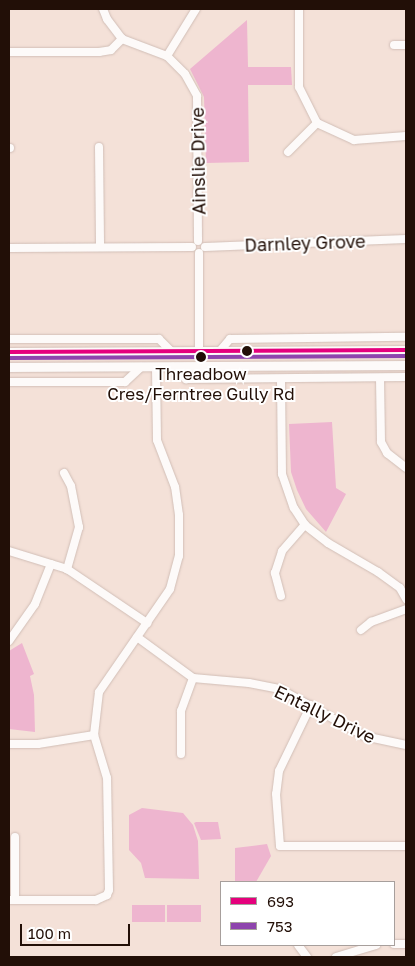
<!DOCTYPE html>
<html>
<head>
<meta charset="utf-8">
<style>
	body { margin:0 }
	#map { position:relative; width:415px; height:966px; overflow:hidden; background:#f4e1d8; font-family:"Golos Text",sans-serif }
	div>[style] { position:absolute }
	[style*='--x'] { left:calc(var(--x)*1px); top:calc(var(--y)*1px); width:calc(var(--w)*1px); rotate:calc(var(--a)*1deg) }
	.green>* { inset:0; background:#eeb5cf; transform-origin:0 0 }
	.roads { filter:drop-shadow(0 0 1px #d1beb6) drop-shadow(0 0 1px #d1beb6) }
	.minor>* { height:8px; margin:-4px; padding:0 4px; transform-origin:4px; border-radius:4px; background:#fdfaf9 }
	.major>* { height:9px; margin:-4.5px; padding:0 4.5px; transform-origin:4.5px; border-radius:4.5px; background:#fdfaf9 }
	.bus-1>* { height:4px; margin:-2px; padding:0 2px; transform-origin:2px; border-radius:2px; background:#e5007d }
	.bus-2>* { height:4px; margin:-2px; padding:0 2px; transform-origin:2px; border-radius:2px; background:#8e44ad }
	.dots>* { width:14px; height:14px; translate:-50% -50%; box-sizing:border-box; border:2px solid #fff; border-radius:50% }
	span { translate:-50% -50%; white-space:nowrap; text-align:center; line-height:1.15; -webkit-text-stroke:4px #fff; paint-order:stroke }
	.bus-label { font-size:17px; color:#220f07 }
	.street-label { font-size:18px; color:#220f07 }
	.frame { position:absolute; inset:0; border:10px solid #220f07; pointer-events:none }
	.legend { position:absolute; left:220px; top:881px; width:175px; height:65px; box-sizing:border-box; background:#fff; border:1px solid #a79f9c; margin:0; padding:6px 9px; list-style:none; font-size:15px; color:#220f07 }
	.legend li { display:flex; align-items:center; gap:10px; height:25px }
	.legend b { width:25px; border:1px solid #a79f9c }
	.scale { position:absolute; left:20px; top:924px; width:110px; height:22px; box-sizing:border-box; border:2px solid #220f07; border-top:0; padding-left:6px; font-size:15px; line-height:18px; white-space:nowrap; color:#220f07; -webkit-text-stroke:4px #fff; paint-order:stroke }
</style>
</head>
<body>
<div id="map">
	<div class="green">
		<i style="clip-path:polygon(247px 20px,248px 67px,291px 67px,292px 85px,248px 85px,249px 162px,206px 163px,204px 97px,190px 69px)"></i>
		<i style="clip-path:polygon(332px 422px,336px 488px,346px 494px,326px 532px,306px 509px,297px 490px,291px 472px,289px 424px)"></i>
		<i style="clip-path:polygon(22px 643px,34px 674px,30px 676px,34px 695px,35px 732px,9px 729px,9px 651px)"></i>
		<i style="clip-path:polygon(142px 808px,183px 813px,193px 825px,198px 841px,199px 879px,145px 878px,141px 863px,129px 850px,129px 815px)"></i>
		<i style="clip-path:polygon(196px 822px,218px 822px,221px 839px,201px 840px,194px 823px)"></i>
		<i style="clip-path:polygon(267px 844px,271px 856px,256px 882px,235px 882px,235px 848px)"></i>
		<i style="left:132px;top:905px;width:33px;height:17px"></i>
		<i style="left:167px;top:905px;width:34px;height:17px"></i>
	</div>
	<div class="roads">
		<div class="minor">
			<i style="--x:103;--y:9;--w:11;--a:68"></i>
			<i style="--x:107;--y:19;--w:25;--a:53"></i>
			<i style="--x:122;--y:39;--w:48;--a:20.7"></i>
			<i style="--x:167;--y:56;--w:25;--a:45"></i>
			<i style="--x:185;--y:74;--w:25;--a:61"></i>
			<i style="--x:197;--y:96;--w:145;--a:89.6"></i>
			<i style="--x:299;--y:9;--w:78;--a:90"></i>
			<i style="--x:299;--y:87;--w:40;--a:63.4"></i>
			<i style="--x:317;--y:123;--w:41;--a:24.7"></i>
			<i style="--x:354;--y:140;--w:52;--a:-4.4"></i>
			<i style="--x:394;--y:45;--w:12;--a:0"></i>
			<i style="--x:9;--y:52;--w:90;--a:0"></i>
			<i style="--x:99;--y:52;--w:12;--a:-9"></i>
			<i style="--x:111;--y:50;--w:16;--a:-45"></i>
			<i style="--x:167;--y:56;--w:55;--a:-58.3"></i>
			<i style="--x:99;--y:147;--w:100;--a:89.4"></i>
			<i style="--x:9;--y:148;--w:1;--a:0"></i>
			<i style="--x:288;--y:152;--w:41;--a:-45"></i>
			<i style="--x:205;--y:247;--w:201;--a:-2.3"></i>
			<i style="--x:9;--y:248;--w:183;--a:-0.3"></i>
			<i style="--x:9;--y:339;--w:150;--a:0"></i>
			<i style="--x:159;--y:339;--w:18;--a:45"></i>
			<i style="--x:199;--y:352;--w:99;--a:-90"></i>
			<i style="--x:219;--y:352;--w:17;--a:-50"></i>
			<i style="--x:230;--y:339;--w:176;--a:-0.7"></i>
			<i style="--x:173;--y:367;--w:18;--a:43"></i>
			<i style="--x:186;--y:379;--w:220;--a:-0.5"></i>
			<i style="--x:380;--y:378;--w:64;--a:89.1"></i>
			<i style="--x:381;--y:442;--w:13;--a:61"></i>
			<i style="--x:387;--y:453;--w:24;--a:38"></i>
			<i style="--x:281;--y:380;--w:94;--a:89.4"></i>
			<i style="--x:282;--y:474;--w:36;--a:71"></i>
			<i style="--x:294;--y:508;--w:20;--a:57"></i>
			<i style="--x:305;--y:525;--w:29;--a:38"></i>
			<i style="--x:328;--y:543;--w:58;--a:30.1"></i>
			<i style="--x:378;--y:572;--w:27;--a:36"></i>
			<i style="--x:400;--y:588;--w:13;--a:61"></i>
			<i style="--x:9;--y:382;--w:116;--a:0"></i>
			<i style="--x:125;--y:382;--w:22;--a:-43"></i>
			<i style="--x:64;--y:473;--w:15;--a:62"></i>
			<i style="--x:71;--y:486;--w:42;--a:79"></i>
			<i style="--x:79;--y:527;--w:44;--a:105.9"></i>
			<i style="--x:9;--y:551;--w:61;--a:17.2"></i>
			<i style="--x:67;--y:569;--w:97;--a:34"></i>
			<i style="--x:281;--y:596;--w:24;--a:-105"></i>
			<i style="--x:275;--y:573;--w:23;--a:-72"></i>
			<i style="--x:282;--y:551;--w:35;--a:-49"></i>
			<i style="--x:361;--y:630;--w:13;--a:-39"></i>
			<i style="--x:371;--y:622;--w:37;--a:-20"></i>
			<i style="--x:137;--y:637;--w:69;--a:36.2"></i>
			<i style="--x:193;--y:678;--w:56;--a:5.1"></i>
			<i style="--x:249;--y:683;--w:32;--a:11"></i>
			<i style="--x:280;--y:689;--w:96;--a:29.2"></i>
			<i style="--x:364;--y:736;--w:43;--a:12.1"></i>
			<i style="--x:9;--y:641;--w:45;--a:-54.9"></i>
			<i style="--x:35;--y:604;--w:43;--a:-68.2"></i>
			<i style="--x:311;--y:705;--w:73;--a:115.9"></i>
			<i style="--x:279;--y:771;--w:23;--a:97"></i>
			<i style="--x:276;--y:794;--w:52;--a:85.6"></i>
			<i style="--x:280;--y:846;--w:126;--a:0"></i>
			<i style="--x:9;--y:744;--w:29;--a:0"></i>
			<i style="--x:38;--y:744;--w:57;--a:-9.1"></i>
			<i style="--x:181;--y:754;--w:43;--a:-90"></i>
			<i style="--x:181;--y:711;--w:35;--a:-70"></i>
			<i style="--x:15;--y:899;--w:62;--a:-90"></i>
			<i style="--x:9;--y:900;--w:87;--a:0"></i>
			<i style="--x:96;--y:900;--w:12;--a:-24"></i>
			<i style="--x:107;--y:895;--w:5;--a:-68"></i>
			<i style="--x:109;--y:890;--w:112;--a:-91"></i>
			<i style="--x:107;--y:778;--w:45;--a:-106.8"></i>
			<i style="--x:94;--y:735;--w:43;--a:-83.4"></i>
			<i style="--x:99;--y:692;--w:125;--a:-55.4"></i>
			<i style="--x:170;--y:589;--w:34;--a:-75"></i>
			<i style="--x:179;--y:556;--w:41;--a:-90"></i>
			<i style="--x:179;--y:515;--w:28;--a:-98"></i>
			<i style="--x:175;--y:487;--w:50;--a:-111"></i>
			<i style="--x:157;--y:440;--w:73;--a:-90.8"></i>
			<i style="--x:394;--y:944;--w:12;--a:0"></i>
			<i style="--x:298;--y:945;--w:15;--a:53"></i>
			<i style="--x:336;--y:957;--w:42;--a:-16.7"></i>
		</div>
		<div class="major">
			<i style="--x:9;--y:352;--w:397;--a:-0.3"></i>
			<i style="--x:9;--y:367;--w:397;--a:-0.3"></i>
		</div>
	</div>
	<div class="bus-1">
		<i style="--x:9;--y:352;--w:397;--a:-0.3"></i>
	</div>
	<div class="bus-2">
		<i style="--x:9;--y:358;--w:397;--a:-0.3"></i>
	</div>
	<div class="dots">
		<i style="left:247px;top:351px;background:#220f07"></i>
		<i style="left:201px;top:357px;background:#220f07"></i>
	</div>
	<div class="bus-label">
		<span style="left:201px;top:384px">Threadbow<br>Cres/Ferntree Gully Rd</span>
	</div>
	<div class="street-label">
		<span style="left:198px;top:161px;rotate:-91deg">Ainslie Drive</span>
		<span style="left:305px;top:243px;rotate:-2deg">Darnley Grove</span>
		<span style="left:325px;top:714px;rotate:26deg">Entally Drive</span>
	</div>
	<div class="frame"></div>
	<ul class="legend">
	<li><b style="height:6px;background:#e5007d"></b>693</li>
	<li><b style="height:6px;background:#8e44ad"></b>753</li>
	</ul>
	<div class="scale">100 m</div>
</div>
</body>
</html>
